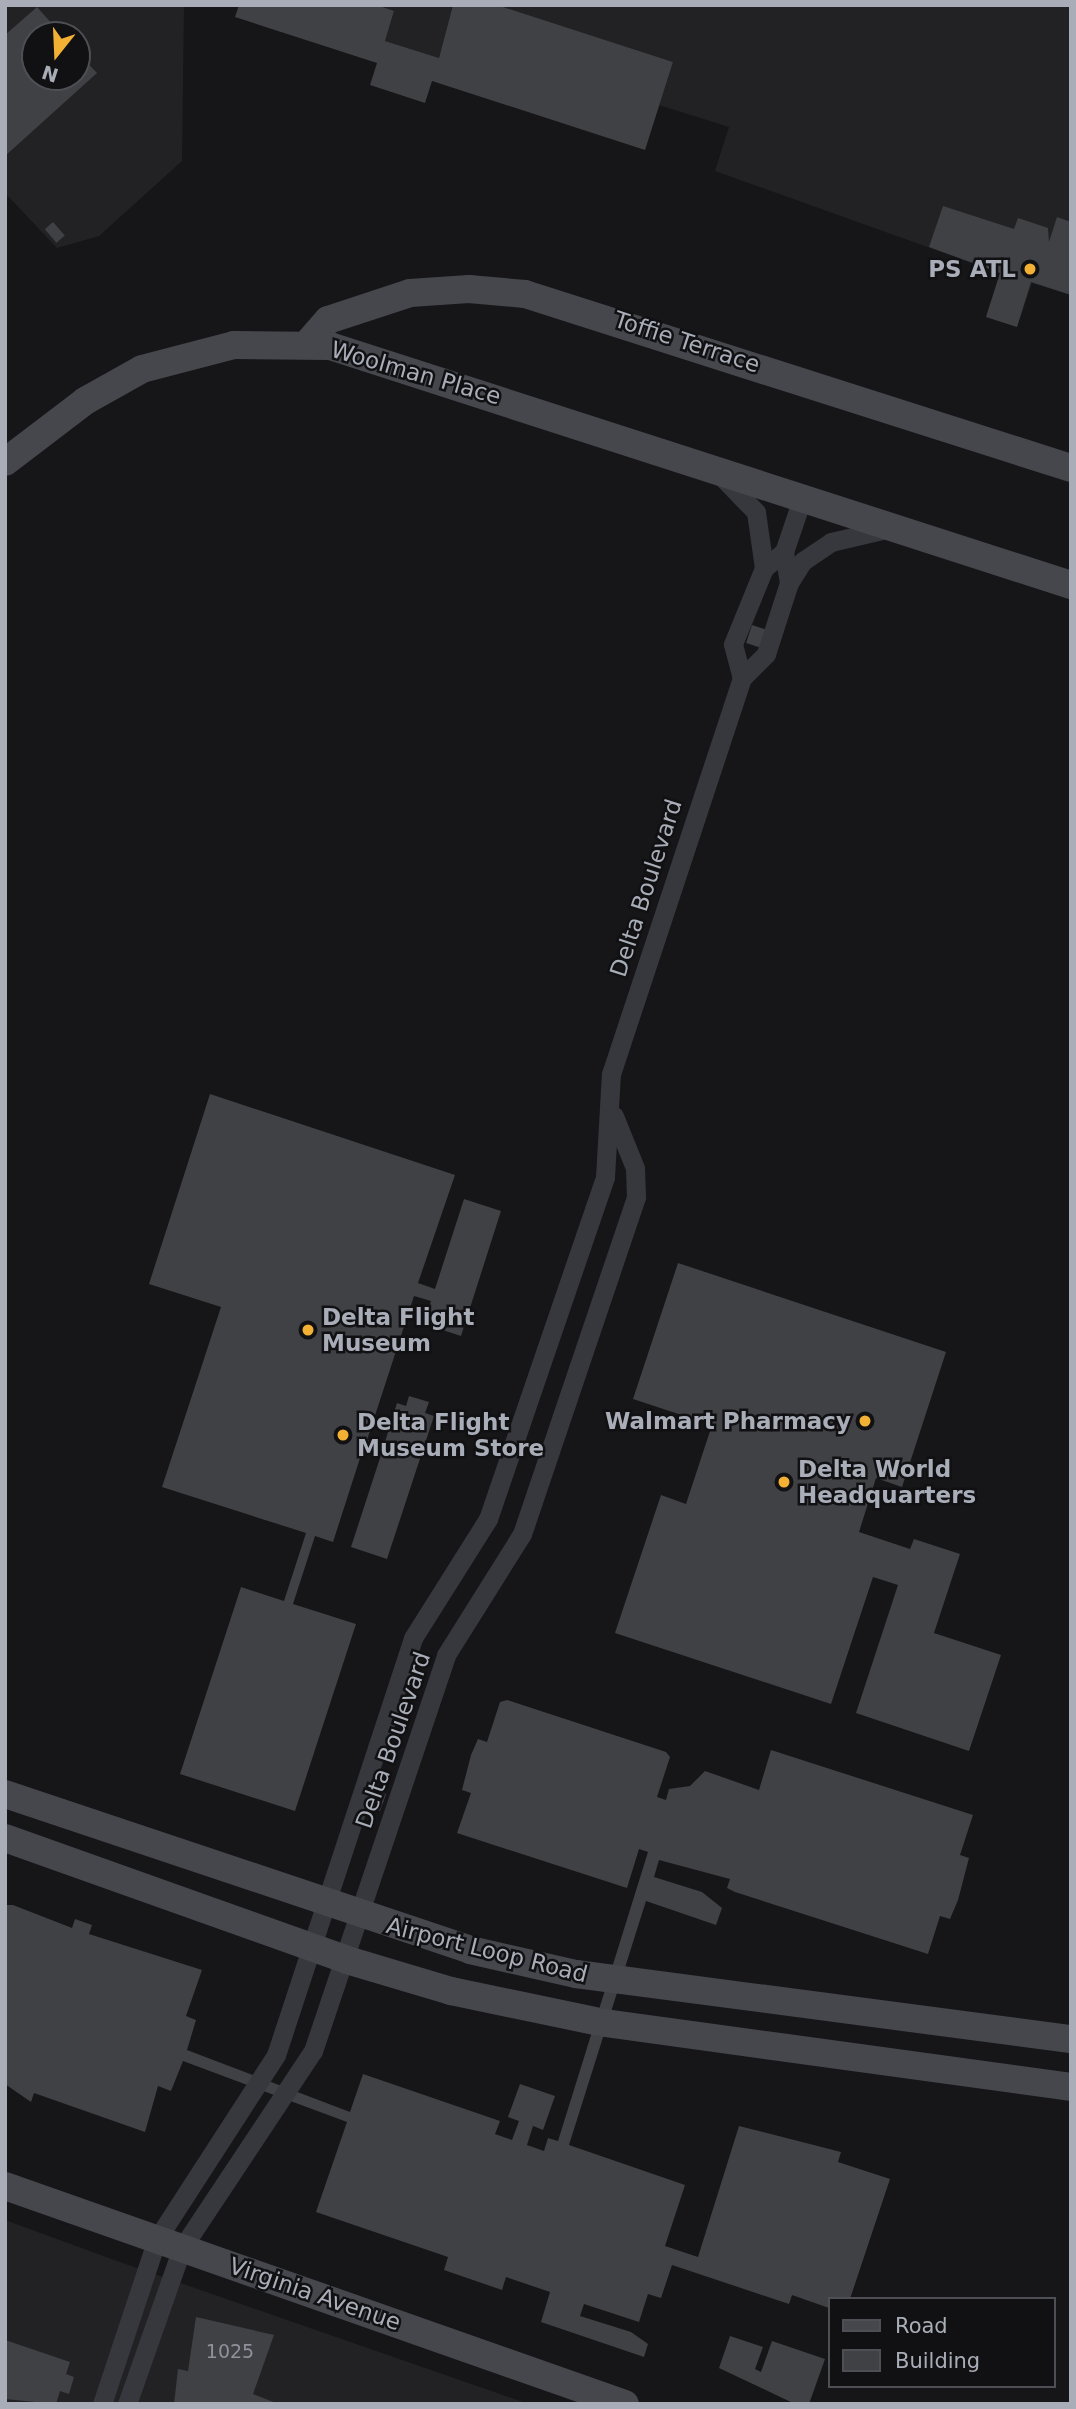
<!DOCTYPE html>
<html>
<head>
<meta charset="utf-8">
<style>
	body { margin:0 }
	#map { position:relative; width:1076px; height:2409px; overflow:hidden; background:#161618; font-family:"DejaVu Sans",sans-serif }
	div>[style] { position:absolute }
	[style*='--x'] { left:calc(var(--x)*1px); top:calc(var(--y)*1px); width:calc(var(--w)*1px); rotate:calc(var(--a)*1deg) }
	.built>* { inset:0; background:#222225 }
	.building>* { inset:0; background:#404145; transform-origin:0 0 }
	.street>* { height:19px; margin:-9.5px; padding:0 9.5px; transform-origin:9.5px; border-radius:9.5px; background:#37383d }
	.secondary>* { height:28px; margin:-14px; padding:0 14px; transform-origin:14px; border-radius:14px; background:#45474d }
	.dots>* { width:19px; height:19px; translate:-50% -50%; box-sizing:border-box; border:4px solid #111113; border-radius:50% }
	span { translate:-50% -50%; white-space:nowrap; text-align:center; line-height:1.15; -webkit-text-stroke:5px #111113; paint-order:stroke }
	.number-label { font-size:19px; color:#8e929b }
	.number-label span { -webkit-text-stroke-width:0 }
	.poi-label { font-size:23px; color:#a8adb8; font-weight:700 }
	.right { translate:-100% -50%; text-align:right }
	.left { translate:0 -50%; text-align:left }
	.street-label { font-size:23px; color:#a8adb8 }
	.frame { position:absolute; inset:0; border:7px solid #a8adb8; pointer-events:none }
	.legend { position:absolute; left:828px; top:2297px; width:228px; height:91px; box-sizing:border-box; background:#111113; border:2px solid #4d4f55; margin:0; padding:9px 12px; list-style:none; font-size:21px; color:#a8adb8 }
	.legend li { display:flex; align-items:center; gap:14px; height:35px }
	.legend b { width:35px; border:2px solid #4d4f55 }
	.north { position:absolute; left:21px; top:21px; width:70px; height:70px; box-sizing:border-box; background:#111113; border:2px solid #4d4f55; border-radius:50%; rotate:198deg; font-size:19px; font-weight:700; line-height:28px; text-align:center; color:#a8adb8 }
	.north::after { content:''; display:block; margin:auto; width:24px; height:32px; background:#f2b134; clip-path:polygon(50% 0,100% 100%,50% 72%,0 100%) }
</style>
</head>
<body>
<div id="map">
	<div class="built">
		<i style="clip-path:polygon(evenodd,5px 5px,184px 5px,182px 161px,99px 236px,57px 248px,5px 193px,5px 5px,35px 35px,77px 35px,77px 77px,35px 77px,35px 35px)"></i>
		<i style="clip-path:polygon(377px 5px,453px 5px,439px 58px,385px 41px,394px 11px)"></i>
		<i style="clip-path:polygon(497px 5px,1071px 5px,1071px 295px,1032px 283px,1017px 327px,986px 317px,1000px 273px,715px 171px,729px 127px,659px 105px,673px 62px)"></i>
		<i style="clip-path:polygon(5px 2220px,117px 2261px,529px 2404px,5px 2404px)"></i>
	</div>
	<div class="building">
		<i style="clip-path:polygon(239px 5px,377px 5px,394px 11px,385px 41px,439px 58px,453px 5px,497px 5px,673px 62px,645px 150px,432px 81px,425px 103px,370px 85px,377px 63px,235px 17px)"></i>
		<i style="clip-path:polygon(37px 7px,62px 35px,35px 35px,35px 77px,77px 77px,77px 52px,97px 73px,5px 156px,5px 35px)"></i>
		<i style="clip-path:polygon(943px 206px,1014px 229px,1018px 218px,1048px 228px,1049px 242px,1057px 217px,1071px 222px,1071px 295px,1031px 282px,1017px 327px,986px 317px,1000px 273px,929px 247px)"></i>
		<i style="left:53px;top:222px;width:18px;height:11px;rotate:49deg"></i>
		<i style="left:752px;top:625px;width:16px;height:19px;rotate:18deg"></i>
		<i style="clip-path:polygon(210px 1094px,455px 1175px,418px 1283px,435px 1289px,464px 1199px,501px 1211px,461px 1336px,424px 1324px,431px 1301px,414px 1296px,367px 1440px,384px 1445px,397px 1403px,406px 1406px,409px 1396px,429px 1402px,425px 1413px,434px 1416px,387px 1559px,351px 1547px,380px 1458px,362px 1452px,333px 1542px,315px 1536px,293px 1604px,356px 1624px,295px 1811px,180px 1774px,241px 1587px,284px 1601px,306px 1533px,162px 1487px,221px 1307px,149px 1284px)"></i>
		<i style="clip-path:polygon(678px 1263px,946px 1352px,902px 1487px,876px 1478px,859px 1532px,910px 1549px,914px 1539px,960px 1554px,934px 1633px,1001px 1655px,969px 1751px,856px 1713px,898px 1585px,873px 1577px,831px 1704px,615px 1633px,661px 1495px,686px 1504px,712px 1425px,633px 1399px)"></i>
		<i style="clip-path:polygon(507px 1700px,666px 1752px,670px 1757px,657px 1797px,666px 1800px,669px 1789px,690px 1786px,705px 1771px,759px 1790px,771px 1750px,973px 1815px,960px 1855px,969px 1858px,958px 1900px,950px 1919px,940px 1916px,928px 1954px,735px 1892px,727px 1888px,730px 1879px,659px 1860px,654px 1877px,702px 1892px,722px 1908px,716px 1925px,646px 1901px,569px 2145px,685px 2185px,665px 2246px,698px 2257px,739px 2126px,841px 2152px,838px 2162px,890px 2179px,850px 2299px,829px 2299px,829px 2308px,792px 2295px,789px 2304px,672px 2265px,661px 2298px,648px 2294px,639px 2322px,584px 2304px,580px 2316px,631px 2332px,648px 2344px,644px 2357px,541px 2322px,550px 2292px,506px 2277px,502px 2290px,444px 2270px,448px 2257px,316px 2212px,347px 2122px,183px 2061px,171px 2091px,158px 2086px,145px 2132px,34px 2093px,31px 2102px,5px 2084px,5px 1905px,13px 1905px,72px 1928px,75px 1919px,92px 1925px,89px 1934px,202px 1970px,186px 2016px,196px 2020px,187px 2050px,350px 2112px,363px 2074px,500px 2121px,495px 2134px,512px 2140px,519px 2121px,508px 2117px,520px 2084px,555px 2096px,543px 2130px,533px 2126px,527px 2145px,544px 2151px,548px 2138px,558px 2141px,648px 1852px,639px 1849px,627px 1888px,457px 1833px,471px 1793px,462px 1790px,471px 1755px,478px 1739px,487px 1742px,500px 1702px)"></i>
		<i style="left:372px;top:1789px;width:15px;height:18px;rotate:20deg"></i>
		<i style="clip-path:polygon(196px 2317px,274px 2335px,253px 2394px,279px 2404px,174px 2404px,178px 2369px,188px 2371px)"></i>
		<i style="clip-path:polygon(730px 2336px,763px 2347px,755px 2369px,761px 2372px,772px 2341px,825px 2359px,809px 2404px,795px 2404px,719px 2368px)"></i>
		<i style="clip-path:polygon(5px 2340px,70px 2362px,66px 2374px,74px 2377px,69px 2394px,60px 2391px,56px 2404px,5px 2399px)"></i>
	</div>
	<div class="street">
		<i style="--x:719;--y:474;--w:53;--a:45.8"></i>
		<i style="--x:756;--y:512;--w:57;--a:81.9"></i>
		<i style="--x:789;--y:583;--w:26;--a:-58"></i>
		<i style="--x:803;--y:561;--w:34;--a:-34"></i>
		<i style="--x:831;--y:542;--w:57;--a:-13.1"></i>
		<i style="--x:742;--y:678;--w:35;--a:-105"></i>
		<i style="--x:733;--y:644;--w:82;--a:-67.8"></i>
		<i style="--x:764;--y:568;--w:26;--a:-39"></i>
		<i style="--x:102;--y:2404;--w:174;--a:-71.6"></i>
		<i style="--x:157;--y:2239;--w:219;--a:-57.1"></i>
		<i style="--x:276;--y:2055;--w:439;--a:-71.8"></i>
		<i style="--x:413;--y:1638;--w:141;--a:-57.8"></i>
		<i style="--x:488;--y:1519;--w:361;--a:-71.1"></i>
		<i style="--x:605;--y:1177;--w:103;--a:-86.7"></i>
		<i style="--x:611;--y:1074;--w:417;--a:-71.7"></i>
		<i style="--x:742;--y:678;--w:34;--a:-45"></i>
		<i style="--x:766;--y:654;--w:75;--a:-72.1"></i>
		<i style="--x:789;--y:583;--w:31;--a:-99"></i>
		<i style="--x:784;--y:552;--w:59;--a:-71.3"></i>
		<i style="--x:127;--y:2404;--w:165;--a:-70.6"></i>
		<i style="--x:182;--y:2248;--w:237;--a:-56.4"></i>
		<i style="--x:313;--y:2051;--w:418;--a:-71.4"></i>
		<i style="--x:446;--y:1655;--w:143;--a:-57.9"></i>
		<i style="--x:522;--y:1534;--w:356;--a:-71.3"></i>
		<i style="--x:636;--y:1197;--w:29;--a:-92"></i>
		<i style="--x:635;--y:1168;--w:56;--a:-112"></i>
	</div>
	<div class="secondary">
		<i style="--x:307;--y:344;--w:32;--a:-49"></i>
		<i style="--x:328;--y:320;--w:86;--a:-18.2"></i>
		<i style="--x:410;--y:293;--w:59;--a:-3.9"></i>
		<i style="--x:469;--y:289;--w:56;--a:5.1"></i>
		<i style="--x:525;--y:294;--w:573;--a:17.68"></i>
		<i style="--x:5;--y:462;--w:101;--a:-37.3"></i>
		<i style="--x:85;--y:401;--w:65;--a:-29.3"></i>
		<i style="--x:142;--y:369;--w:95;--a:-14.6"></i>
		<i style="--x:234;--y:345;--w:96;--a:0.6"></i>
		<i style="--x:330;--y:346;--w:779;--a:17.88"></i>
		<i style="--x:5;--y:1794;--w:490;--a:18.5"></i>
		<i style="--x:470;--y:1950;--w:109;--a:12.8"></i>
		<i style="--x:576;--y:1974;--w:499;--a:7.5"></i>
		<i style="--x:5;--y:1838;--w:363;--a:19.6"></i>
		<i style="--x:347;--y:1960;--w:109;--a:16.6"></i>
		<i style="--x:451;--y:1991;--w:147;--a:11.8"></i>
		<i style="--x:605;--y:2023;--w:470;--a:7.8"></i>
		<i style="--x:5;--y:2186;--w:657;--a:19.37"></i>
	</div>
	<div class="dots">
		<i style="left:1030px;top:269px;background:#f2b134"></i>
		<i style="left:308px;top:1330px;background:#f2b134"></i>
		<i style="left:865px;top:1421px;background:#f2b134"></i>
		<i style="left:343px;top:1435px;background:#f2b134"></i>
		<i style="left:784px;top:1482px;background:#f2b134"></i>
	</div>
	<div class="number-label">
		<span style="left:230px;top:2352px">1025</span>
	</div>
	<div class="poi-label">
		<span class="right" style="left:1016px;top:269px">PS ATL</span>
		<span class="left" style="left:322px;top:1330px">Delta Flight<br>Museum</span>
		<span class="right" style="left:851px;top:1421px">Walmart Pharmacy</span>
		<span class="left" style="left:357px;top:1435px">Delta Flight<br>Museum Store</span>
		<span class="left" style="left:798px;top:1482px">Delta World<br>Headquarters</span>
	</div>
	<div class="street-label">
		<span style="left:687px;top:342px;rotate:18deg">Toffie Terrace</span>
		<span style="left:416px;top:373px;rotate:16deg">Woolman Place</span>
		<span style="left:646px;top:888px;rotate:-72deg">Delta Boulevard</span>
		<span style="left:393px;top:1740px;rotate:-71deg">Delta Boulevard</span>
		<span style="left:487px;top:1950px;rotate:14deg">Airport Loop Road</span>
		<span style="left:315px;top:2294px;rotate:19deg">Virginia Avenue</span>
	</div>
	<div class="frame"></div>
	<ul class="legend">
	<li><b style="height:9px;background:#45474d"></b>Road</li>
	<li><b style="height:19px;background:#404145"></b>Building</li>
	</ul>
	<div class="north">N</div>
</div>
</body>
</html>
